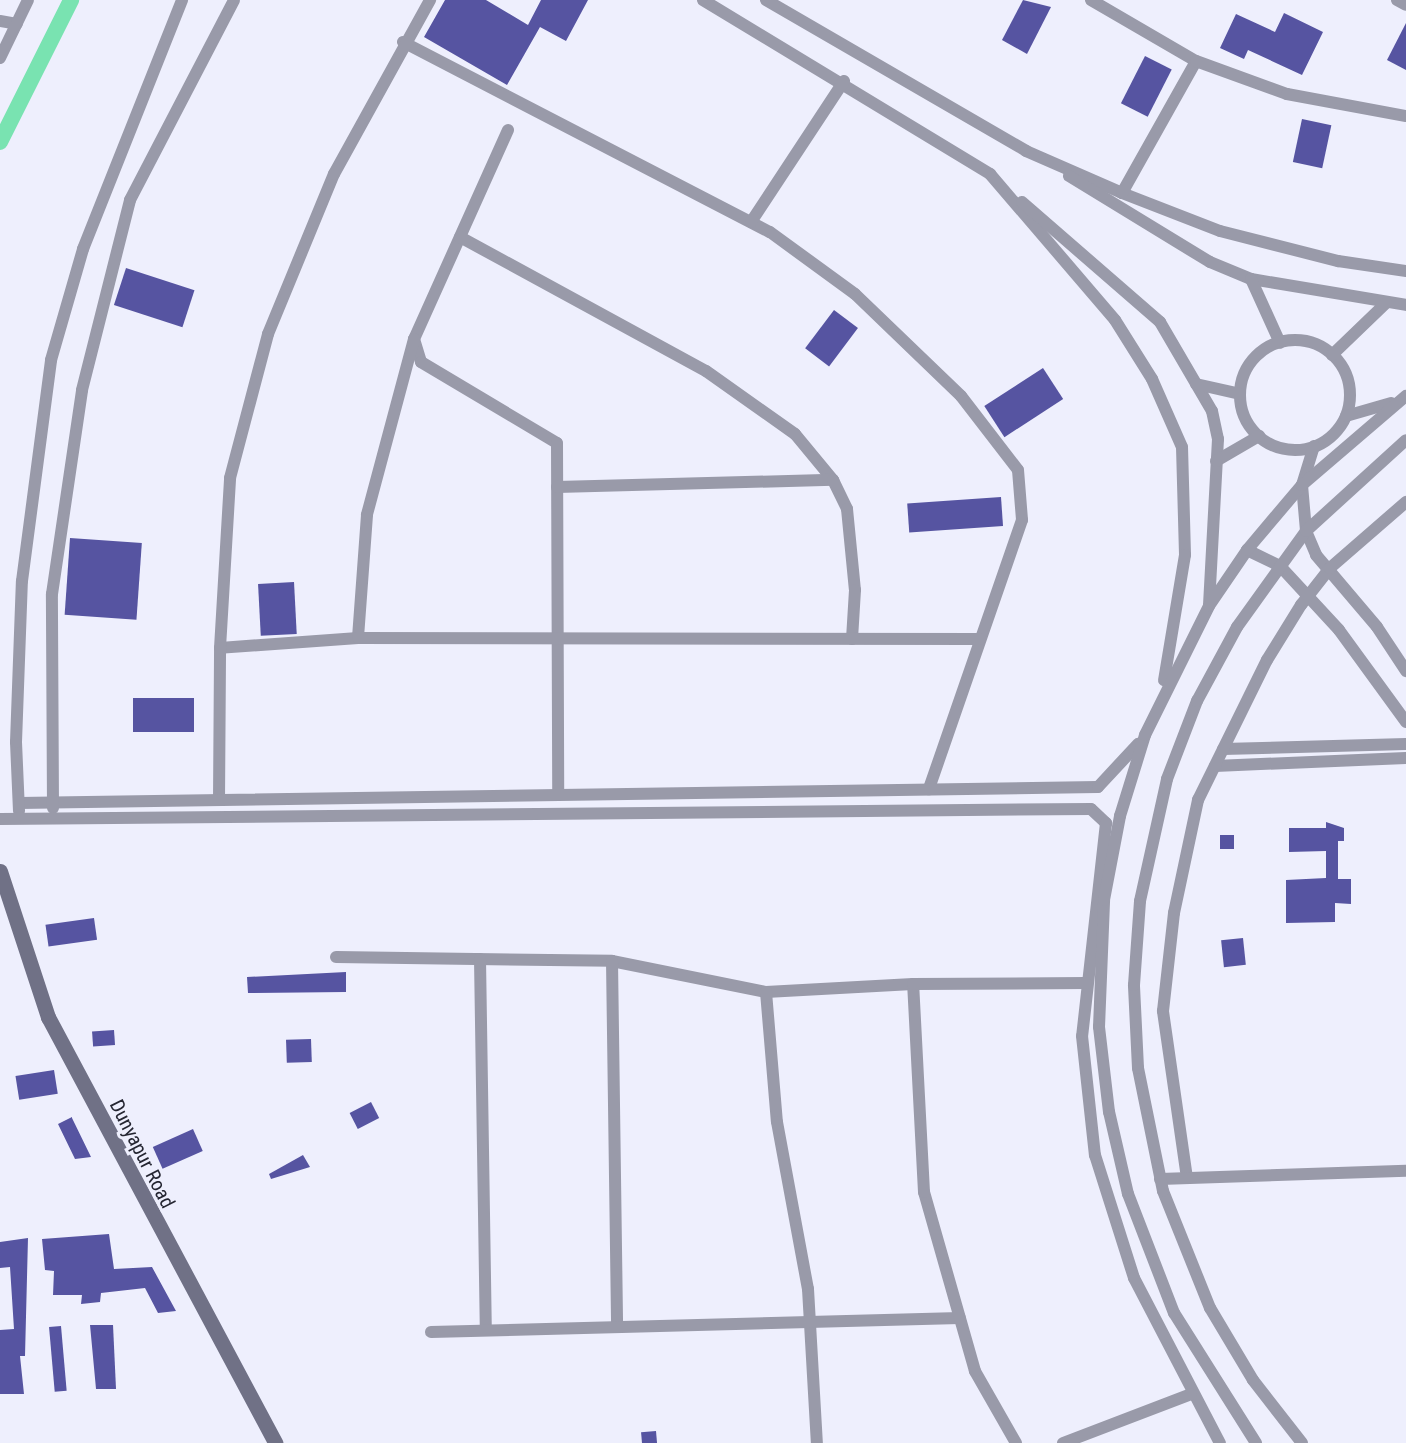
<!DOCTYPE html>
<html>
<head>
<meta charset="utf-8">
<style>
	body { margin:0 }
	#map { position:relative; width:1406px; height:1443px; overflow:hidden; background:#eeeffd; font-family:"Roboto Condensed",sans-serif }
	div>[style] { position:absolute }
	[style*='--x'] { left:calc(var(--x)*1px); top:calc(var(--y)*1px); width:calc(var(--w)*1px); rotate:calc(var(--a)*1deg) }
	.canal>* { height:16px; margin:-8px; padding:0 8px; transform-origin:8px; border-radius:8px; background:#79e3b1 }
	.building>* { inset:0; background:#5654a1; transform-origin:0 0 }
	.street>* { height:12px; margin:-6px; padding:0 6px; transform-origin:6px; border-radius:6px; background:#999aa9 }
	.street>.ring { margin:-6px; padding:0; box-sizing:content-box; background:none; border:12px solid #999aa9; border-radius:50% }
	.secondary>* { height:15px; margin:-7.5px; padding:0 7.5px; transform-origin:7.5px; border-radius:7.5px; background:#707186 }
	span { translate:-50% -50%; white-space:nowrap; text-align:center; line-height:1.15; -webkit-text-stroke:6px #eeeffd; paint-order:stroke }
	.street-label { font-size:20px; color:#252632 }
</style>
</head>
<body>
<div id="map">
	<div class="canal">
		<i style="--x:0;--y:142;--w:159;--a:-63.4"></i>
	</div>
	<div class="building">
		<i style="clip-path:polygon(445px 0,486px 0,528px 25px,541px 0,588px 0,566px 41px,540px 27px,507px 85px,424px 37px)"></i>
		<i style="clip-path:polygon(1023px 0,1051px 7px,1027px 54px,1002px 40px)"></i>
		<i style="clip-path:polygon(1284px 13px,1323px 32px,1302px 75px,1248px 50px,1244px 59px,1220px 48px,1236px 14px,1275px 32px)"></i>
		<i style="clip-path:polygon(1406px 23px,1406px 70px,1387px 60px)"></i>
		<i style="left:1145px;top:56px;width:30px;height:53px;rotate:27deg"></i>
		<i style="left:1302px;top:119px;width:30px;height:44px;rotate:12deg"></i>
		<i style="left:126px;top:268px;width:72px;height:39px;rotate:18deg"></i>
		<i style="left:834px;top:310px;width:30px;height:48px;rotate:37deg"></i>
		<i style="left:1043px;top:368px;width:37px;height:70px;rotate:57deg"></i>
		<i style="left:1001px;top:497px;width:29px;height:94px;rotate:86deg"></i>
		<i style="left:70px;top:538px;width:72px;height:77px;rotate:4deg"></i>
		<i style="left:294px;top:582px;width:52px;height:36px;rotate:87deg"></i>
		<i style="left:133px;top:698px;width:61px;height:34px"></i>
		<i style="clip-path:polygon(1326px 822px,1344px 828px,1344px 841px,1338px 841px,1338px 879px,1351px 879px,1351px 904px,1335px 903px,1335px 922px,1286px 923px,1286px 880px,1326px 878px,1326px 851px,1289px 852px,1289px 828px,1326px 828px)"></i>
		<i style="left:1220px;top:835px;width:14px;height:14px"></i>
		<i style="left:94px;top:918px;width:22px;height:49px;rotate:82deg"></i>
		<i style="left:1243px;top:938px;width:27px;height:22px;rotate:84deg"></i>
		<i style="clip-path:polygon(346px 972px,346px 992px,248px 993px,247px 977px)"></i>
		<i style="left:114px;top:1030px;width:15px;height:22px;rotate:86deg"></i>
		<i style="left:311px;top:1039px;width:23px;height:25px;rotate:88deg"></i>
		<i style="left:54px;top:1070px;width:24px;height:39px;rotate:81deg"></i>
		<i style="left:371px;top:1102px;width:18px;height:24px;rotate:63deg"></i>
		<i style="clip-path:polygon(72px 1117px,72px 1118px,91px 1157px,75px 1159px,58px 1124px)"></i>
		<i style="left:193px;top:1129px;width:24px;height:44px;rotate:66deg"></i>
		<i style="clip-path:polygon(303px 1155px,310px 1167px,271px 1179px,269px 1174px)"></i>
		<i style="clip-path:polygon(109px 1234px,114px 1269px,152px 1267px,176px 1311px,158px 1313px,145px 1288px,101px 1293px,100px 1302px,81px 1304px,82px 1295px,53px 1295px,54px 1271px,45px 1270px,42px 1239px)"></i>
		<i style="clip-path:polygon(28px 1238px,25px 1356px,20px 1356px,24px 1394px,0 1394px,0 1330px,14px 1329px,10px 1267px,0 1268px,0 1242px)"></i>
		<i style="clip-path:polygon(90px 1325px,113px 1325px,116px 1389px,96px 1389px)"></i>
		<i style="left:61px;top:1326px;width:65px;height:12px;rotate:85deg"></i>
		<i style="left:656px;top:1431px;width:12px;height:15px;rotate:85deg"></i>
	</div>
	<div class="street">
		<i style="--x:703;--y:0;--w:336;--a:31.2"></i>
		<i style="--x:990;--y:174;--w:192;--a:49.4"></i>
		<i style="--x:1115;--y:320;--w:70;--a:57.9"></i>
		<i style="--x:1152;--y:379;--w:74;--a:66.2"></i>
		<i style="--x:1182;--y:447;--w:108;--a:88.4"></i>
		<i style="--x:1185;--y:555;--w:127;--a:99.5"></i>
		<i style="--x:766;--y:0;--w:301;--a:30.1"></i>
		<i style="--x:1026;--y:151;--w:105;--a:23.6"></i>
		<i style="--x:1122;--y:193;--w:105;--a:21.2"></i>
		<i style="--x:1220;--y:231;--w:122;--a:14.3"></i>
		<i style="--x:1338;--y:261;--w:69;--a:8.4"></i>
		<i style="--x:1091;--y:0;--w:121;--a:30.2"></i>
		<i style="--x:1397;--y:0;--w:10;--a:29"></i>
		<i style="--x:0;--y:21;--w:17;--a:10"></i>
		<i style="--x:403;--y:42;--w:413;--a:27.4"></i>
		<i style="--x:770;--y:232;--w:105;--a:36.1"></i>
		<i style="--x:855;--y:294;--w:147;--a:43.9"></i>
		<i style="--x:961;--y:396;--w:93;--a:52.4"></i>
		<i style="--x:1018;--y:470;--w:50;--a:85.4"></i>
		<i style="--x:1022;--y:520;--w:285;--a:109.1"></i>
		<i style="--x:0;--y:58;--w:64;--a:-64.2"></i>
		<i style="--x:508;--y:130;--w:229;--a:114.2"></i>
		<i style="--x:414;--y:339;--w:24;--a:73"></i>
		<i style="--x:421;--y:362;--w:158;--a:30.8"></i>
		<i style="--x:557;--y:443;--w:352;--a:89.8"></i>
		<i style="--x:1069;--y:176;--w:165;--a:31.4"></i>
		<i style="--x:1210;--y:262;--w:44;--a:22.5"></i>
		<i style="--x:1251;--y:279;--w:157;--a:9.5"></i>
		<i style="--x:1122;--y:193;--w:151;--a:-60.7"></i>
		<i style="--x:1196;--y:61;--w:97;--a:19.9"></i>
		<i style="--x:1287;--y:94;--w:121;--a:10.5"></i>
		<i style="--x:1022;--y:202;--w:183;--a:41"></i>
		<i style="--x:1160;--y:322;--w:103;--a:59.7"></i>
		<i style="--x:1212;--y:411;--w:29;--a:78"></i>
		<i style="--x:1218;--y:439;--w:166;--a:93.1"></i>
		<i style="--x:751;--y:222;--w:169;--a:-56.6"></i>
		<i style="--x:460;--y:237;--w:280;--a:28.6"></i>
		<i style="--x:706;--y:371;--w:109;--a:35.3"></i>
		<i style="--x:795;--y:434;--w:60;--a:50.4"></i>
		<i style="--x:1251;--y:279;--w:70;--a:65.6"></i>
		<i style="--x:414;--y:339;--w:182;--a:105"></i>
		<i style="--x:367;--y:515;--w:123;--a:94.2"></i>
		<i style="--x:358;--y:638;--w:138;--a:175.9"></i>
		<i style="--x:220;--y:648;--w:170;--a:-86.6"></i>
		<i style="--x:230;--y:478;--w:149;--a:-75.2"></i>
		<i style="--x:268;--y:334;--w:173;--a:-67.6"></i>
		<i style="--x:334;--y:174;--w:199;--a:-61.1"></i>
		<i class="ring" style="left:1240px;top:340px;width:98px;height:98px"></i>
		<i style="--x:1332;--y:355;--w:75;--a:-43.9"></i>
		<i style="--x:1196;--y:384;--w:45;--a:12.8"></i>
		<i style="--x:1346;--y:416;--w:47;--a:-16.1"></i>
		<i style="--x:1314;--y:446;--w:41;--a:107.1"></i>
		<i style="--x:1302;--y:485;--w:46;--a:85"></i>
		<i style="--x:1306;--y:531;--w:26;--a:67"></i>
		<i style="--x:1316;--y:555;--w:94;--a:49.7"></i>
		<i style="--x:1377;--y:627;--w:53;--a:56.6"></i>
		<i style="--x:1216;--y:461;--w:50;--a:-30.2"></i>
		<i style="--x:557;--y:487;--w:276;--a:-1.5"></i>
		<i style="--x:833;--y:480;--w:32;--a:64"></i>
		<i style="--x:847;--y:509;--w:81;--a:84.4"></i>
		<i style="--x:855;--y:590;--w:49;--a:93.5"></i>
		<i style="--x:1247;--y:550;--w:37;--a:26"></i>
		<i style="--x:1280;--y:566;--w:87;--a:47.3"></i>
		<i style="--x:1339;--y:630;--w:114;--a:53.9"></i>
		<i style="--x:358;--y:638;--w:622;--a:0.09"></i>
		<i style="--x:1223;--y:749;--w:183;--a:-1.6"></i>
		<i style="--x:1215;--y:766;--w:191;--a:-2.4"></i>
		<i style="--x:219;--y:800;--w:152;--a:-89.6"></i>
		<i style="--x:19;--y:803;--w:1079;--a:-0.85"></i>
		<i style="--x:1098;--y:787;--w:59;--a:-47.1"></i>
		<i style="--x:53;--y:808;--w:214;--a:-90.3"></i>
		<i style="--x:52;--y:594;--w:206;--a:-81.6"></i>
		<i style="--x:82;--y:390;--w:196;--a:-75.8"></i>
		<i style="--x:130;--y:200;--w:225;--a:-62.5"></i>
		<i style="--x:19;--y:811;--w:69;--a:-92.5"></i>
		<i style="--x:16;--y:742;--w:161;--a:-87.9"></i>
		<i style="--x:22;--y:581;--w:223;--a:-82.5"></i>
		<i style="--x:51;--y:360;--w:116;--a:-73.9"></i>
		<i style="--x:83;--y:249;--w:268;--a:-68.3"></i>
		<i style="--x:0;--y:819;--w:1091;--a:-0.53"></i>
		<i style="--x:1091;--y:809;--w:21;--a:43"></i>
		<i style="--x:1106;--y:823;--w:214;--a:96.4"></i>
		<i style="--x:1082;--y:1036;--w:120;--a:83.8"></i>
		<i style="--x:1095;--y:1155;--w:129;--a:72.4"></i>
		<i style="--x:1134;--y:1278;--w:186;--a:62.5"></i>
		<i style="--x:336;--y:957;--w:276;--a:0.8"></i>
		<i style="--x:612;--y:961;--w:157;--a:11.4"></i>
		<i style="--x:766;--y:992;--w:147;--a:-3.1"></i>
		<i style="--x:480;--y:959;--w:370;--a:89.1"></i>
		<i style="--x:612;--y:961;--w:365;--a:89.2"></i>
		<i style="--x:766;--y:992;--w:130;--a:85.2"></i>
		<i style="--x:777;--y:1122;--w:170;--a:79.5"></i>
		<i style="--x:808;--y:1289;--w:154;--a:86.7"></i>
		<i style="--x:1187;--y:1178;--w:169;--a:-98.2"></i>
		<i style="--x:1163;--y:1011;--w:99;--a:-83.6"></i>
		<i style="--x:1174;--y:913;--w:116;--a:-78"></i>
		<i style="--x:1198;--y:800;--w:156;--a:-63.8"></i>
		<i style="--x:1267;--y:660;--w:65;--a:-58.3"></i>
		<i style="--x:1301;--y:605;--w:47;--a:-51.9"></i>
		<i style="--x:1330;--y:568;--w:101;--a:-41"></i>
		<i style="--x:1160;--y:1179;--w:246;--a:-1.9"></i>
		<i style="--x:431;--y:1332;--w:529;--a:-1.52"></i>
		<i style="--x:1016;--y:1443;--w:83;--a:-119.7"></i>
		<i style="--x:975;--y:1371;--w:186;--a:-105.9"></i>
		<i style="--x:924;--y:1192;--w:208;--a:-93"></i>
		<i style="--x:913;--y:984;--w:173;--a:-0.3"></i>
		<i style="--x:1063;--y:1443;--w:137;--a:-20.9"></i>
		<i style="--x:1256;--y:1443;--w:154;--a:-122.2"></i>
		<i style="--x:1174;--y:1313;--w:128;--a:-111.1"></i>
		<i style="--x:1128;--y:1194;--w:84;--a:-103"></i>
		<i style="--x:1109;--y:1112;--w:86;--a:-96.7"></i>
		<i style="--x:1099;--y:1027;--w:127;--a:-87.7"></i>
		<i style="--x:1104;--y:900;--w:86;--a:-79.2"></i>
		<i style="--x:1120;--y:816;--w:85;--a:-72.8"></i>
		<i style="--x:1145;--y:735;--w:144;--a:-63.6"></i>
		<i style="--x:1209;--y:606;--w:68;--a:-55.8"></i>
		<i style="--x:1247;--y:550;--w:85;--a:-49.8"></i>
		<i style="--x:1302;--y:485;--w:137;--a:-40.6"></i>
		<i style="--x:1302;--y:1443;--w:80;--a:-127.9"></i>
		<i style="--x:1253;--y:1380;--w:84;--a:-120.8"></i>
		<i style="--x:1210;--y:1308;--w:126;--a:-111.9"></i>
		<i style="--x:1163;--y:1191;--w:126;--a:-101.5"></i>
		<i style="--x:1138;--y:1068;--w:83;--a:-92.8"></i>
		<i style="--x:1134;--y:985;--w:84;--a:-85.9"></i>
		<i style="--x:1140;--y:901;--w:125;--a:-77.5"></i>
		<i style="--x:1167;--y:779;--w:84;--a:-69"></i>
		<i style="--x:1197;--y:701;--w:84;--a:-61.6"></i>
		<i style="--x:1237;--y:627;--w:118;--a:-54.3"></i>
		<i style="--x:1306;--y:531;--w:135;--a:-42.3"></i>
	</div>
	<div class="secondary">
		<i style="--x:0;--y:871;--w:154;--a:71.8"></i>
		<i style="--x:48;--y:1017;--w:483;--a:61.9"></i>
	</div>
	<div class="street-label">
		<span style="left:142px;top:1154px;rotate:63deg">Dunyapur Road</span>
	</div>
</div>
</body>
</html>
